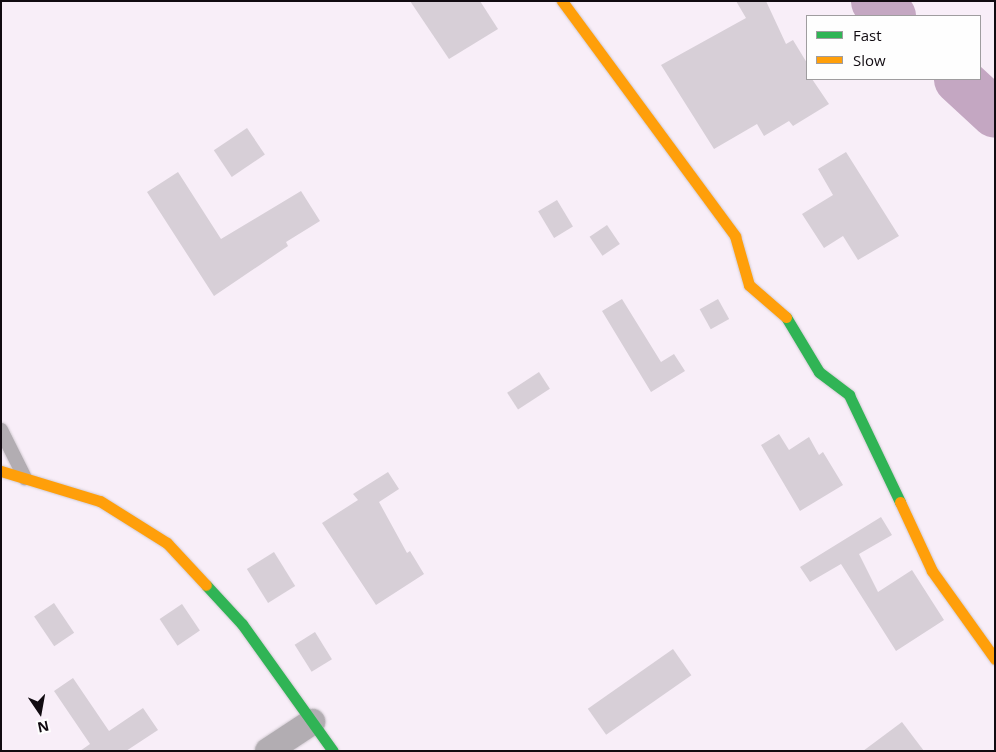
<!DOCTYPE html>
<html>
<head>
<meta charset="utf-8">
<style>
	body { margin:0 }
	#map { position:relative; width:996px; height:752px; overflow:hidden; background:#f8eef8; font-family:"Open Sans",sans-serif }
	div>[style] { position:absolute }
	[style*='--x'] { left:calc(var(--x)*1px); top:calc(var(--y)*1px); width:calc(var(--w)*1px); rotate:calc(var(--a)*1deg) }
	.river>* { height:49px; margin:-24.5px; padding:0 24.5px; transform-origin:24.5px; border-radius:24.5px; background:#c4a7c2 }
	.building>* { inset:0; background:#d7cfd7; transform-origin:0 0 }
	.roads { filter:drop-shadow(0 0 1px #d2cbd2) drop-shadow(0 0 1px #d2cbd2) }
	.lane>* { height:14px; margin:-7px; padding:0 7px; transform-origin:7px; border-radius:7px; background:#b2adb2 }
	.street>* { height:26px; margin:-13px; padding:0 13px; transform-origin:13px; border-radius:13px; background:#b2adb2 }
	.fast>* { height:11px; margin:-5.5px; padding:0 5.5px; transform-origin:5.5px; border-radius:5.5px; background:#30b455 }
	.slow>* { height:11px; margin:-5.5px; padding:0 5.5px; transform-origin:5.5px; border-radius:5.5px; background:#ff9f0a }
	span { translate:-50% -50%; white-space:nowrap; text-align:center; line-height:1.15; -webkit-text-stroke:4px #fefefe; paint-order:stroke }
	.frame { position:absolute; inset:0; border:2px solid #110b11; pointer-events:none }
	.legend { position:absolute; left:806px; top:15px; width:175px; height:65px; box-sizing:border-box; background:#fefefe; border:1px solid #9f9d9f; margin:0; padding:6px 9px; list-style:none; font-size:15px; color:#110b11 }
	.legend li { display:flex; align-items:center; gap:10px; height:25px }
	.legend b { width:25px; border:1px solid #9f9d9f }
	.north { position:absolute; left:15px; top:687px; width:50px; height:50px; -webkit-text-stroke:4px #fefefe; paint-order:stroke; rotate:168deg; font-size:14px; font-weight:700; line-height:20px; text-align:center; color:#110b11 }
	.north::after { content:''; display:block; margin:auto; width:18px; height:22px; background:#110b11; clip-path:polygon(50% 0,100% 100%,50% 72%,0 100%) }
</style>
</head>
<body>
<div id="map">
	<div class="river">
		<i style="--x:875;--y:1;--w:22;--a:43"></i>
		<i style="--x:958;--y:79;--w:50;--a:42.6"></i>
	</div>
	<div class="building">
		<i style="clip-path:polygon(410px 1px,480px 1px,498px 29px,449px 59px)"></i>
		<i style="clip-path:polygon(736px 1px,766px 1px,786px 44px,793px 40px,807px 63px,807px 79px,812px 79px,829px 104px,793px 126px,789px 121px,764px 136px,757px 124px,714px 149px,661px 65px,746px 18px)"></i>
		<i style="left:247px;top:128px;width:32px;height:40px;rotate:56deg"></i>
		<i style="clip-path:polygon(846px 152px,899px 236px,858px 260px,843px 236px,824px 248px,802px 214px,833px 195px,818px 169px)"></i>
		<i style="clip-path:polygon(178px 172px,221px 239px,301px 191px,320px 221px,286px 242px,288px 246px,214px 296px,147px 192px)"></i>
		<i style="left:557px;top:200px;width:31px;height:22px;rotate:59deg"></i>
		<i style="left:607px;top:225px;width:23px;height:21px;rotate:56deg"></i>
		<i style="clip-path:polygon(622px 299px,661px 362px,674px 354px,685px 371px,651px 392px,602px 311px)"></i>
		<i style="left:718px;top:299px;width:23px;height:21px;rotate:61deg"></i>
		<i style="left:539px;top:372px;width:20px;height:38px;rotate:57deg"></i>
		<i style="clip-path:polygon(779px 434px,789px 450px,809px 437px,819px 455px,823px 452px,843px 485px,800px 511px,761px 445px)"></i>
		<i style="clip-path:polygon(388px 472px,399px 489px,379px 502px,407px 553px,410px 551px,424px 574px,376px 605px,322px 523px,358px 500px,353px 494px)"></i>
		<i style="clip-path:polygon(881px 517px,892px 535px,859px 554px,878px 592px,912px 570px,944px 620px,896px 651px,841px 564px,810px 582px,800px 567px)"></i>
		<i style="left:274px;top:552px;width:40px;height:32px;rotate:58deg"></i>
		<i style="left:54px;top:603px;width:36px;height:24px;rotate:56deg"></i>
		<i style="left:182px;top:604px;width:32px;height:27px;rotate:56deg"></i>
		<i style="left:315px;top:632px;width:32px;height:24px;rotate:58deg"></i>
		<i style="left:673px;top:649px;width:32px;height:104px;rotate:55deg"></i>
		<i style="clip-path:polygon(73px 678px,109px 731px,143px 708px,158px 730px,126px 751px,80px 751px,90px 744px,54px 691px)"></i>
		<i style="clip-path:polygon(902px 722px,924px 751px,863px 751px)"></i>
	</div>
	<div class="roads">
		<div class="lane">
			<i style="--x:1;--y:430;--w:54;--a:63.4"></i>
		</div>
		<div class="street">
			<i style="--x:268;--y:751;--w:53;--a:-33.4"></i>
		</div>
		<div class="fast">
			<i style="--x:786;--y:317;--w:64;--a:59"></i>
			<i style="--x:819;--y:372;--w:38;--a:37"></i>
			<i style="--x:849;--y:395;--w:119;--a:64.5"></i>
			<i style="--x:206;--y:585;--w:53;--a:47.3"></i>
			<i style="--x:242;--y:624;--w:156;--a:54.4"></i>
		</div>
		<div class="slow">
			<i style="--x:562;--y:1;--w:292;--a:53.6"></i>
			<i style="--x:735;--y:236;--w:51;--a:74.1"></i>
			<i style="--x:749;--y:285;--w:49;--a:40.9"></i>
			<i style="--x:1;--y:471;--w:103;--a:16.9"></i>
			<i style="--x:100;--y:501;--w:79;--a:32.1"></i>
			<i style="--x:167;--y:543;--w:57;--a:47.1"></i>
			<i style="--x:900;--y:502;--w:76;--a:65.1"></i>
			<i style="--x:932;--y:571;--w:108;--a:54.4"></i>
		</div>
	</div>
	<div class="frame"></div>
	<ul class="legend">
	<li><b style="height:6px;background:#30b455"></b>Fast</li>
	<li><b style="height:6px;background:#ff9f0a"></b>Slow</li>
	</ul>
	<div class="north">N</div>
</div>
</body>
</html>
